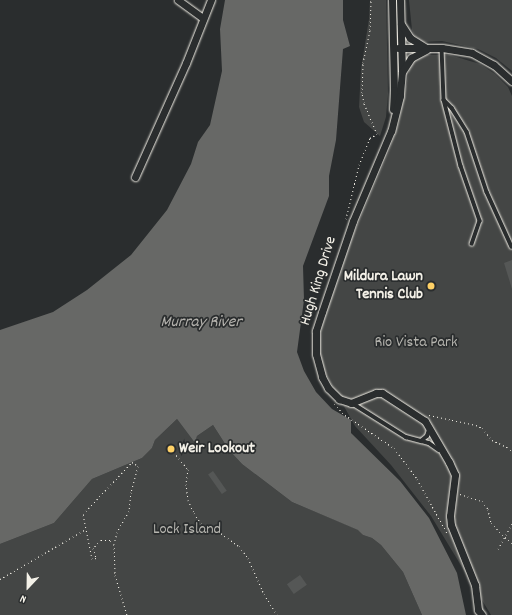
<!DOCTYPE html>
<html>
<head>
<meta charset="utf-8">
<style>
	body { margin:0 }
	#map { position:relative; width:512px; height:615px; overflow:hidden; background:#2a2d2e; font-family:Dekko,sans-serif }
	div>[style] { position:absolute }
	[style*='--x'] { left:calc(var(--x)*1px); top:calc(var(--y)*1px); width:calc(var(--w)*1px); rotate:calc(var(--a)*1deg) }
	.green>* { inset:0; background:#444645 }
	.water>* { inset:0; background:#676866 }
	.building>* { inset:0; background:#555756; transform-origin:0 0 }
	.path>* { height:1px; margin-top:-0.5px; transform-origin:0; background:repeating-linear-gradient(90deg,#f4f1e8 0 1px,transparent 0 4px) }
	.roads { filter:drop-shadow(0 0 1px #f4f1e8) drop-shadow(0 0 1px #f4f1e8) }
	.service>* { height:3.5px; margin:-1.75px; padding:0 1.75px; transform-origin:1.75px; border-radius:1.75px; background:#2a2d2e }
	.minor>* { height:7px; margin:-3.5px; padding:0 3.5px; transform-origin:3.5px; border-radius:3.5px; background:#2a2d2e }
	.dots>* { width:11px; height:11px; translate:-50% -50%; box-sizing:border-box; border:2px solid #2a2d2e; border-radius:50% }
	span { translate:-50% -50%; white-space:nowrap; text-align:center; line-height:1.15; -webkit-text-stroke:3.5px #2a2d2e; paint-order:stroke }
	.poi-label { font-size:16px; color:#f4f1e8; font-weight:700 }
	.right { translate:-100% -50%; text-align:right }
	.left { translate:0 -50%; text-align:left }
	.street-label { font-size:16px; color:#f4f1e8 }
	.park-label { font-size:16px; color:#b6b5af }
	.water-label { font-size:17px; color:#b5b3ae; font-style:italic }
	.north { position:absolute; left:8px; top:567px; width:40px; height:40px; -webkit-text-stroke:3px #2a2d2e; paint-order:stroke; rotate:202deg; font-size:11px; font-weight:700; line-height:16px; text-align:center; color:#f4f1e8 }
	.north::after { content:''; display:block; margin:auto; width:14px; height:18px; background:#f4f1e8; clip-path:polygon(50% 0,100% 100%,50% 72%,0 100%) }
</style>
</head>
<body>
<div id="map">
	<div class="green">
		<i style="clip-path:polygon(370px 0,386px 0,388px 94px,386px 117px,380px 136px,364px 122px,359px 107px,361px 69px,369px 19px)"></i>
		<i style="clip-path:polygon(409px 0,512px 0,512px 71px,496px 58px,478px 49px,442px 41px,423px 42px,415px 36px,412px 30px)"></i>
		<i style="clip-path:polygon(427px 55px,450px 55px,480px 64px,495px 74px,508px 87px,512px 96px,512px 615px,491px 615px,431px 516px,391px 465px,355px 426px,323px 369px,319px 349px,322px 323px,345px 254px,389px 151px,399px 122px,410px 66px,417px 59px)"></i>
		<i style="clip-path:polygon(177px 419px,195px 443px,197px 436px,213px 425px,229px 450px,242px 464px,292px 502px,359px 530px,363px 535px,372px 538px,381px 545px,403px 572px,422px 615px,0 615px,0 544px,54px 523px,92px 479px,142px 458px,152px 448px,155px 440px)"></i>
	</div>
	<div class="water">
		<i style="clip-path:polygon(225px 0,343px 0,343px 20px,350px 46px,343px 49px,336px 140px,329px 176px,329px 196px,303px 266px,304px 300px,297px 352px,304px 371px,316px 392px,332px 409px,351px 420px,351px 433px,400px 481px,429px 518px,457px 573px,466px 615px,422px 615px,403px 572px,381px 545px,372px 538px,363px 535px,358px 530px,292px 502px,242px 464px,229px 450px,213px 425px,197px 436px,195px 443px,177px 419px,155px 440px,152px 448px,142px 458px,92px 479px,54px 523px,0 544px,0 330px,53px 312px,87px 290px,131px 255px,167px 210px,191px 164px,198px 142px,210px 125px,222px 71px,220px 29px)"></i>
	</div>
	<div class="building">
		<i style="clip-path:polygon(512px 260px,512px 289px,504px 263px)"></i>
		<i style="left:213px;top:471px;width:24px;height:6px;rotate:55deg"></i>
		<i style="left:300px;top:575px;width:12px;height:16px;rotate:55deg"></i>
	</div>
	<div class="path">
		<i style="--x:346;--y:219;--w:56;--a:-76.5"></i>
		<i style="--x:359;--y:165;--w:29;--a:-68"></i>
		<i style="--x:370;--y:138;--w:8;--a:-30"></i>
		<i style="--x:377;--y:134;--w:34;--a:-113"></i>
		<i style="--x:364;--y:103;--w:10;--a:-101"></i>
		<i style="--x:362;--y:93;--w:30;--a:-88"></i>
		<i style="--x:363;--y:63;--w:34;--a:-78"></i>
		<i style="--x:370;--y:30;--w:30;--a:-88"></i>
		<i style="--x:334;--y:404;--w:16;--a:45"></i>
		<i style="--x:345;--y:415;--w:59;--a:34"></i>
		<i style="--x:394;--y:448;--w:39;--a:53"></i>
		<i style="--x:417;--y:479;--w:62;--a:60.9"></i>
		<i style="--x:429;--y:415;--w:48;--a:12"></i>
		<i style="--x:476;--y:425;--w:7;--a:27"></i>
		<i style="--x:482;--y:428;--w:16;--a:50"></i>
		<i style="--x:492;--y:440;--w:17;--a:25"></i>
		<i style="--x:507;--y:447;--w:7;--a:45"></i>
		<i style="--x:171;--y:449;--w:26;--a:50"></i>
		<i style="--x:188;--y:469;--w:15;--a:98"></i>
		<i style="--x:186;--y:484;--w:16;--a:83"></i>
		<i style="--x:188;--y:500;--w:14;--a:65"></i>
		<i style="--x:194;--y:513;--w:18;--a:56"></i>
		<i style="--x:204;--y:528;--w:14;--a:12"></i>
		<i style="--x:218;--y:531;--w:26;--a:36"></i>
		<i style="--x:239;--y:546;--w:15;--a:53"></i>
		<i style="--x:248;--y:558;--w:39;--a:66"></i>
		<i style="--x:264;--y:594;--w:25;--a:58"></i>
		<i style="--x:460;--y:494;--w:23;--a:18"></i>
		<i style="--x:482;--y:501;--w:10;--a:53"></i>
		<i style="--x:488;--y:509;--w:14;--a:78"></i>
		<i style="--x:491;--y:523;--w:30;--a:45"></i>
		<i style="--x:114;--y:544;--w:6;--a:-135"></i>
		<i style="--x:110;--y:540;--w:9;--a:180"></i>
		<i style="--x:101;--y:540;--w:11;--a:135"></i>
		<i style="--x:93;--y:548;--w:10;--a:73"></i>
		<i style="--x:96;--y:558;--w:4;--a:166"></i>
		<i style="--x:92;--y:559;--w:46;--a:-101.3"></i>
		<i style="--x:83;--y:514;--w:71;--a:-46.7"></i>
		<i style="--x:132;--y:462;--w:7;--a:34"></i>
		<i style="--x:138;--y:466;--w:27;--a:105"></i>
		<i style="--x:131;--y:492;--w:19;--a:96"></i>
		<i style="--x:129;--y:511;--w:24;--a:120"></i>
		<i style="--x:117;--y:532;--w:12;--a:104"></i>
		<i style="--x:114;--y:544;--w:31;--a:88"></i>
		<i style="--x:115;--y:575;--w:42;--a:73.3"></i>
		<i style="--x:498;--y:549;--w:29;--a:-61"></i>
		<i style="--x:0;--y:579;--w:99;--a:-30.2"></i>
	</div>
	<div class="roads">
		<div class="service">
			<i style="--x:442;--y:48;--w:52;--a:87.8"></i>
			<i style="--x:444;--y:100;--w:11;--a:45"></i>
			<i style="--x:452;--y:108;--w:28;--a:58"></i>
			<i style="--x:467;--y:132;--w:63;--a:71.6"></i>
			<i style="--x:487;--y:192;--w:60;--a:65.6"></i>
			<i style="--x:444;--y:100;--w:68;--a:75.6"></i>
			<i style="--x:461;--y:166;--w:58;--a:70.9"></i>
			<i style="--x:480;--y:221;--w:24;--a:109"></i>
			<i style="--x:352;--y:403;--w:64;--a:32.2"></i>
			<i style="--x:406;--y:437;--w:16;--a:15"></i>
			<i style="--x:421;--y:441;--w:8;--a:-40"></i>
			<i style="--x:427;--y:436;--w:6;--a:-72"></i>
			<i style="--x:422;--y:441;--w:7;--a:16"></i>
			<i style="--x:429;--y:443;--w:12;--a:35"></i>
		</div>
		<div class="minor">
			<i style="--x:178;--y:0;--w:31;--a:36"></i>
			<i style="--x:392;--y:0;--w:90;--a:88.7"></i>
			<i style="--x:394;--y:90;--w:19;--a:93"></i>
			<i style="--x:400;--y:0;--w:71;--a:88.4"></i>
			<i style="--x:402;--y:71;--w:25;--a:95"></i>
			<i style="--x:400;--y:96;--w:36;--a:104"></i>
			<i style="--x:391;--y:131;--w:98;--a:112.9"></i>
			<i style="--x:353;--y:221;--w:96;--a:108.8"></i>
			<i style="--x:322;--y:312;--w:20;--a:108"></i>
			<i style="--x:316;--y:331;--w:23;--a:90"></i>
			<i style="--x:316;--y:354;--w:24;--a:75"></i>
			<i style="--x:322;--y:377;--w:13;--a:61"></i>
			<i style="--x:328;--y:388;--w:16;--a:45"></i>
			<i style="--x:339;--y:399;--w:13;--a:18"></i>
			<i style="--x:351;--y:403;--w:27;--a:-22"></i>
			<i style="--x:376;--y:393;--w:6;--a:0"></i>
			<i style="--x:382;--y:393;--w:51;--a:33.1"></i>
			<i style="--x:425;--y:421;--w:48;--a:59.7"></i>
			<i style="--x:449;--y:462;--w:14;--a:65"></i>
			<i style="--x:455;--y:475;--w:41;--a:97"></i>
			<i style="--x:450;--y:516;--w:9;--a:84"></i>
			<i style="--x:451;--y:525;--w:65;--a:68.2"></i>
			<i style="--x:475;--y:585;--w:25;--a:83"></i>
			<i style="--x:478;--y:610;--w:6;--a:51"></i>
			<i style="--x:401;--y:24;--w:17;--a:57"></i>
			<i style="--x:410;--y:38;--w:19;--a:32"></i>
			<i style="--x:398;--y:48;--w:44;--a:0"></i>
			<i style="--x:442;--y:48;--w:30;--a:9"></i>
			<i style="--x:472;--y:53;--w:25;--a:29"></i>
			<i style="--x:494;--y:65;--w:24;--a:42"></i>
			<i style="--x:402;--y:72;--w:17;--a:-57"></i>
			<i style="--x:411;--y:58;--w:17;--a:-28"></i>
			<i style="--x:135;--y:177;--w:125;--a:-65.9"></i>
			<i style="--x:186;--y:63;--w:68;--a:-68.4"></i>
		</div>
	</div>
	<div class="dots">
		<i style="left:431px;top:286px;background:#ffd166"></i>
		<i style="left:171px;top:449px;background:#ffd166"></i>
	</div>
	<div class="poi-label">
		<span class="right" style="left:423px;top:286px">Mildura Lawn<br>Tennis Club</span>
		<span class="left" style="left:179px;top:449px">Weir Lookout</span>
	</div>
	<div class="street-label">
		<span style="left:319px;top:281px;rotate:-73deg">Hugh King Drive</span>
	</div>
	<div class="park-label">
		<span style="left:416px;top:343px">Rio Vista Park</span>
		<span style="left:187px;top:530px">Lock Island</span>
	</div>
	<div class="water-label">
		<span style="left:201px;top:324px">Murray River</span>
	</div>
	<div class="north">N</div>
</div>
</body>
</html>
